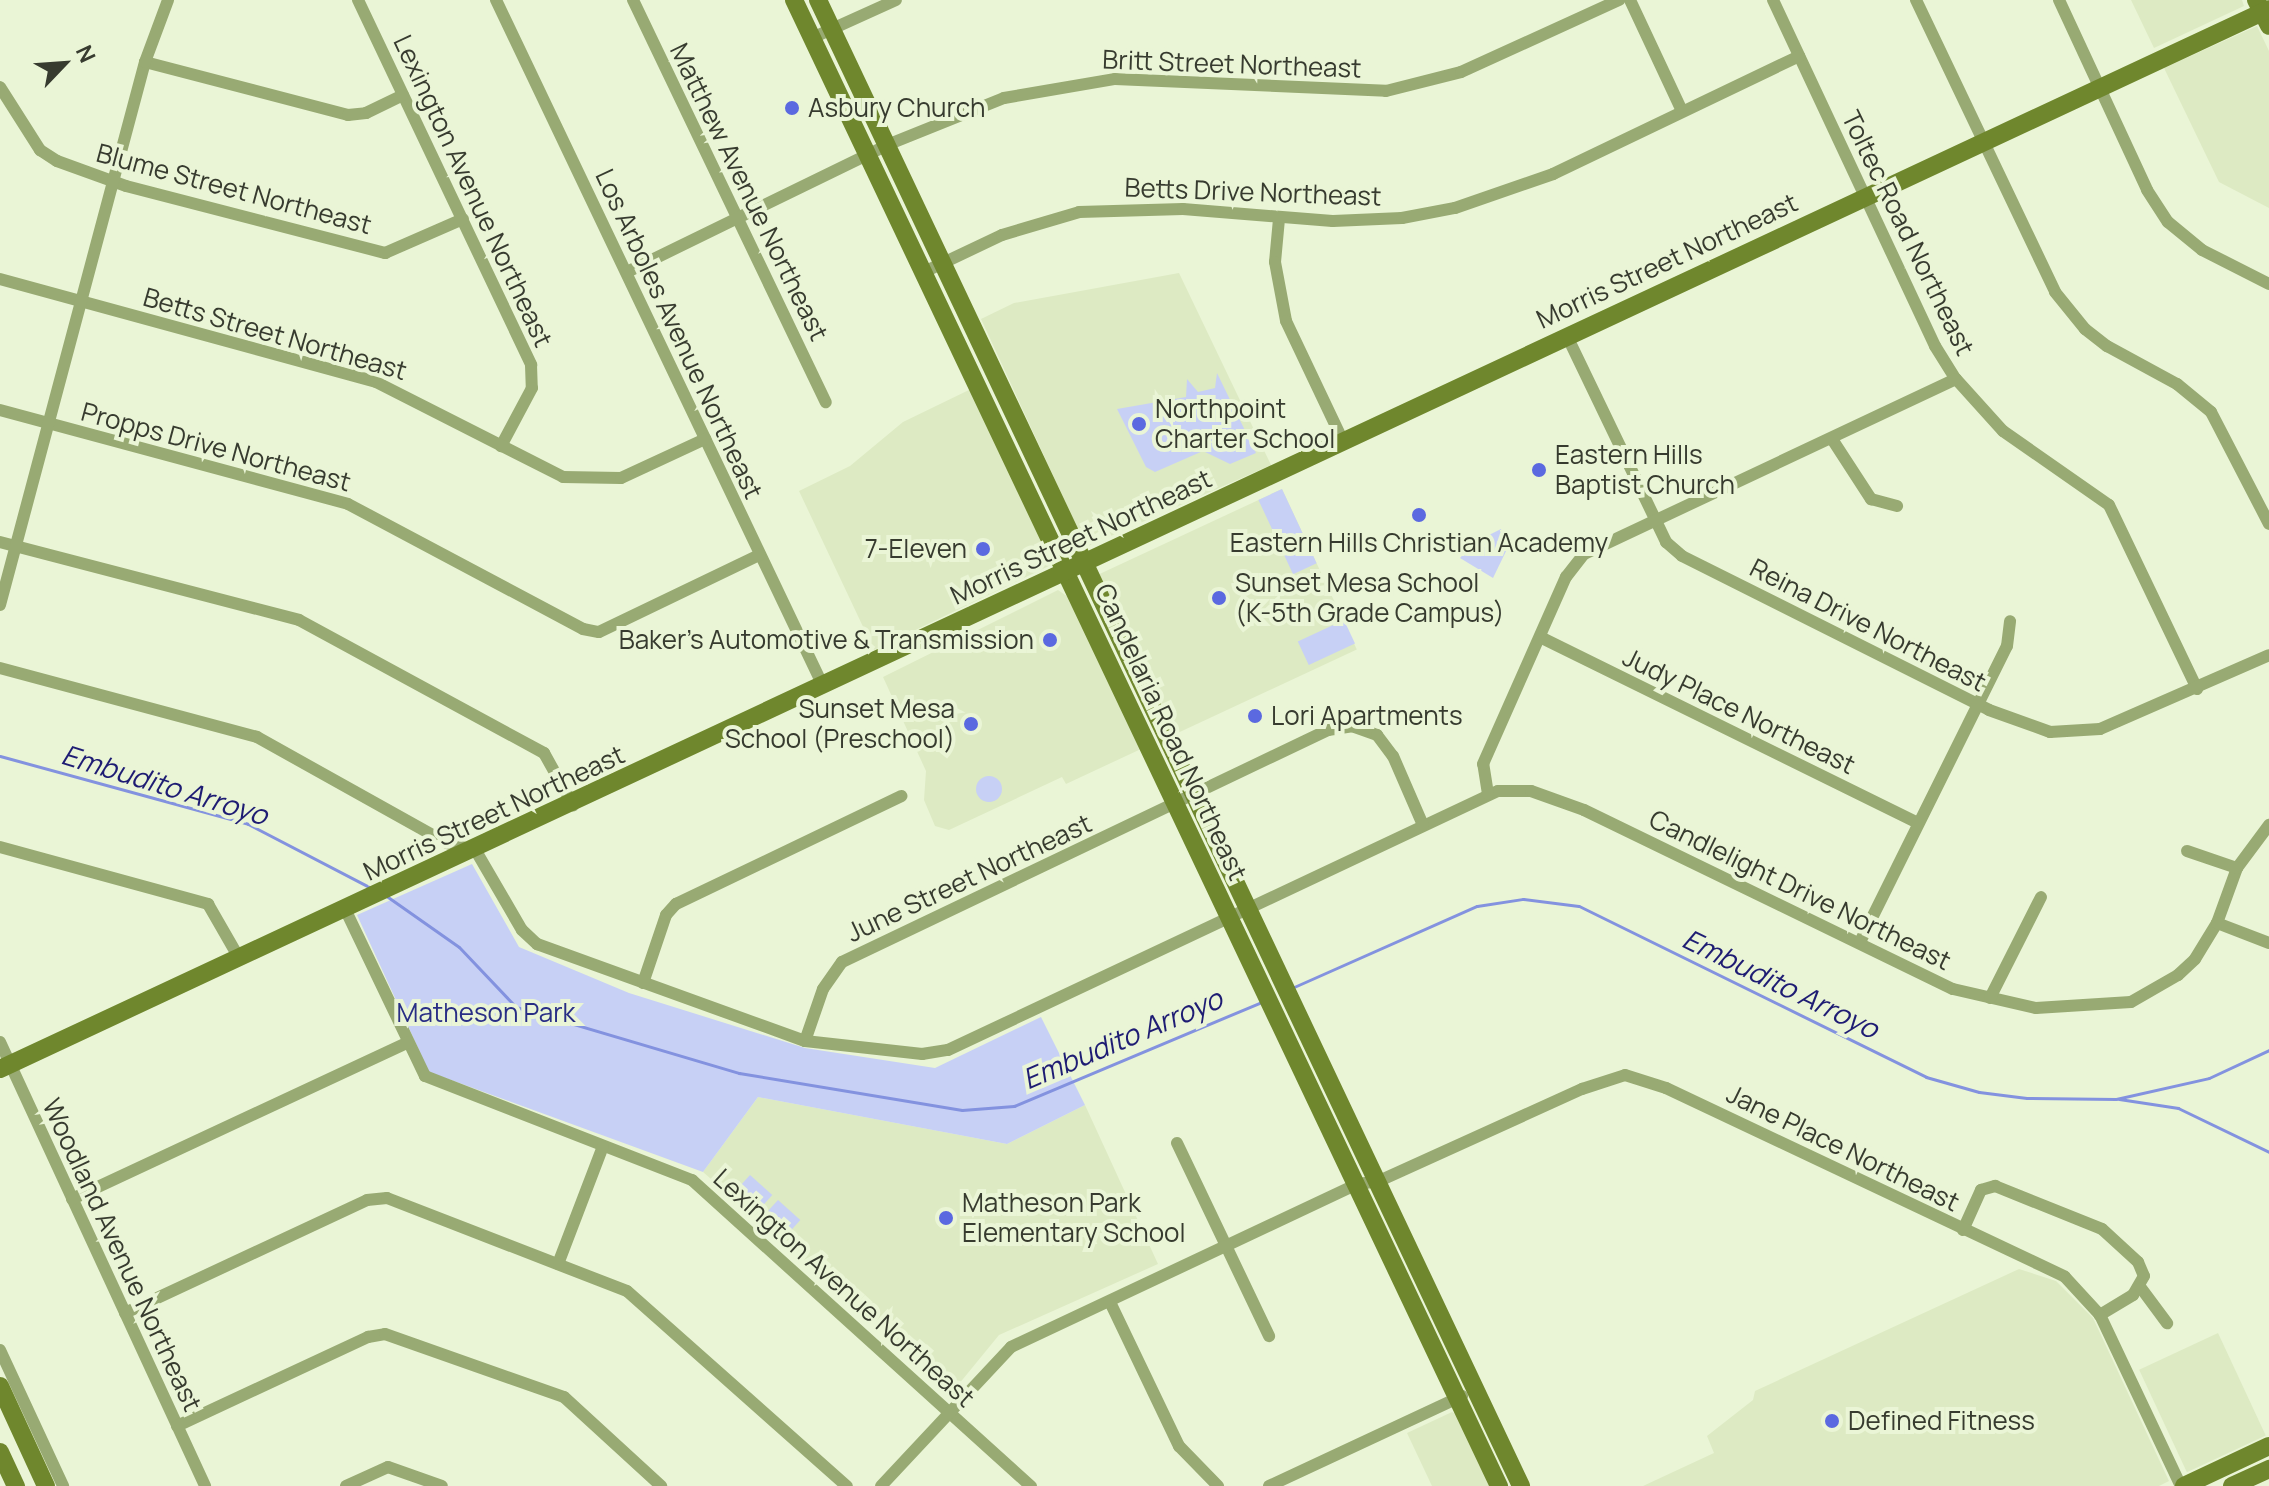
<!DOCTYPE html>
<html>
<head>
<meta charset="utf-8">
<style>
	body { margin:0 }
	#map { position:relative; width:2269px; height:1486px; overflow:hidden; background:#eaf5d6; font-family:Manrope,sans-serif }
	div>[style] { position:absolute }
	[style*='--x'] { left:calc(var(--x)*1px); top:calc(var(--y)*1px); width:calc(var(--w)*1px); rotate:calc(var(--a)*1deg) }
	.built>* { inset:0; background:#ddeac3; transform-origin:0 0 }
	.green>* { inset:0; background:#c7d0f5; transform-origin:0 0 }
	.round { border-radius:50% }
	.stream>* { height:3px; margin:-1.5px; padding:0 1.5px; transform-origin:1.5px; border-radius:1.5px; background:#8392df }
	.street>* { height:12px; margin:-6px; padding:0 6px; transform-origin:6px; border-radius:6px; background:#98aa73 }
	.secondary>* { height:18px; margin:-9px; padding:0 9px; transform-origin:9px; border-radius:9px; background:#6f872d }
	.dots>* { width:22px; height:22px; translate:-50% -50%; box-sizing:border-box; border:4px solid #eaf5d6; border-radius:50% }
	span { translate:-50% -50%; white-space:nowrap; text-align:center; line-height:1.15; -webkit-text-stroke:8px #eaf5d6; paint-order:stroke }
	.street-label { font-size:26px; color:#373b2f }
	.poi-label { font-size:26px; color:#373b2f }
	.left { translate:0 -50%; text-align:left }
	.right { translate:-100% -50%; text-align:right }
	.park-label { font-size:26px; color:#292e85 }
	.water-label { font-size:28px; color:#1e1c73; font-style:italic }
	.north { position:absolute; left:24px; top:24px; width:80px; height:80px; -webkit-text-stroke:6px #eaf5d6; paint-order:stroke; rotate:65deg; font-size:22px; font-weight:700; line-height:32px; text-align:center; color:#373b2f }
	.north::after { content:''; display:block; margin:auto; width:28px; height:36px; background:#373b2f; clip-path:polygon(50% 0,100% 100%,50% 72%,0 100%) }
</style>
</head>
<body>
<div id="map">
	<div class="built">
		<i style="clip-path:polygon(2131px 0,2242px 0,2244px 6px,2154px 48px)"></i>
		<i style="clip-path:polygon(2257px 26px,2269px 51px,2269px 208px,2219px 182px,2164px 68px)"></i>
		<i style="clip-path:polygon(1179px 273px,1271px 465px,1086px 547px,981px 319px,1014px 303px)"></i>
		<i style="clip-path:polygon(971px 389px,1053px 564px,874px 650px,799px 491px,850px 466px,903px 422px)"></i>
		<i style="left:1282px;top:489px;width:177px;height:206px;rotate:65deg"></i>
		<i style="clip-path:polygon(1058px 590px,1068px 597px,1141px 749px,1066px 784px,1062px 777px,949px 830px,935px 826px,924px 800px,926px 771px,883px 677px)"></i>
		<i style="clip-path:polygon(758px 1097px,1007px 1144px,1085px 1105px,1158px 1264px,999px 1335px,954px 1390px,703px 1172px)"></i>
		<i style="clip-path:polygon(2019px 1269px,2056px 1281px,2093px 1318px,2169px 1481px,2159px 1486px,1643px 1486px,1714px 1453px,1707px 1436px,1753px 1400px,1755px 1391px)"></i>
		<i style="left:2218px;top:1333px;width:113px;height:87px;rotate:65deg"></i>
		<i style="clip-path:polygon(1452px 1412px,1456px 1414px,1490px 1486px,1432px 1486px,1407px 1433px)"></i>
	</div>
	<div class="green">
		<i style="clip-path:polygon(1217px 373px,1256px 453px,1230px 464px,1203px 451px,1155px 472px,1146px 467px,1117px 409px,1186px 397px,1187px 379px,1198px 392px,1215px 388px)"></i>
		<i style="left:1282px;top:489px;width:82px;height:26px;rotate:65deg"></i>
		<i style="clip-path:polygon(1501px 529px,1510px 543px,1493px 578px,1460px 558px,1473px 543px)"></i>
		<i style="left:1344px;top:620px;width:26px;height:51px;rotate:65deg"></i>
		<i class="round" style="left:976px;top:776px;width:26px;height:26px"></i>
		<i style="clip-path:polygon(472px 864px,519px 947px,629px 993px,805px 1048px,935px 1068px,1041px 1017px,1085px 1105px,1007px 1144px,758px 1097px,703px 1172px,429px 1072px,357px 915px)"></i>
		<i style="left:750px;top:1175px;width:30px;height:21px;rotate:42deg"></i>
		<i style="left:778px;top:1200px;width:30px;height:21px;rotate:42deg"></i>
	</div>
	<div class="stream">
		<i style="--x:0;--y:756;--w:257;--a:15.3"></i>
		<i style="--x:248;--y:824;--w:139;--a:27.5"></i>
		<i style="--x:385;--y:895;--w:90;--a:35.1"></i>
		<i style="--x:459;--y:947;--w:83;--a:46.5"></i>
		<i style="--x:516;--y:1007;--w:233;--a:16.5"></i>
		<i style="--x:739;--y:1073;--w:226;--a:9.4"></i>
		<i style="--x:962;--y:1110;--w:52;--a:-4.4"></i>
		<i style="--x:1014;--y:1106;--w:269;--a:-22.8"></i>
		<i style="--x:1294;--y:987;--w:200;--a:-23.9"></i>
		<i style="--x:1477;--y:906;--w:47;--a:-8.7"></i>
		<i style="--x:1523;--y:899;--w:56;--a:7.1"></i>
		<i style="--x:1579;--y:906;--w:387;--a:26.2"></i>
		<i style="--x:1926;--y:1077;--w:55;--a:15.8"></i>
		<i style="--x:1979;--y:1092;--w:48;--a:7.1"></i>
		<i style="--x:2027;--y:1098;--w:89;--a:0.6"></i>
		<i style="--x:2116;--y:1099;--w:95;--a:-12.7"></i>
		<i style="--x:2209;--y:1078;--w:66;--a:-25"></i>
		<i style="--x:2119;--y:1099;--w:60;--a:8.7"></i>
		<i style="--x:2178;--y:1108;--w:101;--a:25.8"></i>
	</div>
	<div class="street">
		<i style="--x:358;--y:0;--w:404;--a:64.6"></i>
		<i style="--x:531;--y:365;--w:23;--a:88"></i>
		<i style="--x:532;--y:388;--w:66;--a:118.1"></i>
		<i style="--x:496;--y:0;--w:760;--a:64.51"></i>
		<i style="--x:633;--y:0;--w:446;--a:64.4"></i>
		<i style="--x:1630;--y:0;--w:123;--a:64.9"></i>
		<i style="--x:1773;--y:0;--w:382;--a:64.9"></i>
		<i style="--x:1935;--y:346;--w:39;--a:58"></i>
		<i style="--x:1956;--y:379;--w:70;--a:47.9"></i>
		<i style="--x:2003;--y:431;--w:129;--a:34.9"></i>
		<i style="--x:2109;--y:505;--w:204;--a:64.4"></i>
		<i style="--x:1916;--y:0;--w:323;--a:64.5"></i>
		<i style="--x:2055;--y:292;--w:48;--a:51"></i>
		<i style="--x:2085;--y:329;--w:28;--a:38"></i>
		<i style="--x:2107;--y:346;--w:80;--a:28.5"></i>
		<i style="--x:2177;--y:384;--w:44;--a:39.5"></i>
		<i style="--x:2211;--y:412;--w:126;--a:62.6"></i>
		<i style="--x:2059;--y:0;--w:209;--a:65.1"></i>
		<i style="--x:2147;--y:190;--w:38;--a:57"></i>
		<i style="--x:2168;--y:222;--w:44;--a:39.5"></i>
		<i style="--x:2202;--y:250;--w:75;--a:26.9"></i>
		<i style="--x:812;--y:38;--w:92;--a:-24.3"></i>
		<i style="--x:145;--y:62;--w:210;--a:14.6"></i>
		<i style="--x:348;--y:115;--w:18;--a:-6"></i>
		<i style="--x:366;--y:113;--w:41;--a:-25.9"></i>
		<i style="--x:0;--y:87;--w:75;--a:57.6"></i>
		<i style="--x:40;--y:150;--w:20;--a:33"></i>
		<i style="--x:57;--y:161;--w:73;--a:19.9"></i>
		<i style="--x:126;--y:186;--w:268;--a:14.5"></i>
		<i style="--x:385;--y:253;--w:85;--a:-23.6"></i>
		<i style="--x:1279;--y:219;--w:43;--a:95.3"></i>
		<i style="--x:1275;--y:262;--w:60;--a:79.4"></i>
		<i style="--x:1286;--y:321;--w:135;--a:64.6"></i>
		<i style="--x:627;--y:272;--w:289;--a:-26"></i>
		<i style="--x:887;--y:145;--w:126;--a:-21.9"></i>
		<i style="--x:1004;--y:98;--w:113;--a:-9.7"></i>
		<i style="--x:1115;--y:79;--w:271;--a:2.5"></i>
		<i style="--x:1386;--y:91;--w:77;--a:-14.2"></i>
		<i style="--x:1461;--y:72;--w:174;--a:-24.5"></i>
		<i style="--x:924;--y:272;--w:86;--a:-25.4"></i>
		<i style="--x:1002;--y:235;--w:80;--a:-16.6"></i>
		<i style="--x:1079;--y:212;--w:104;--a:-1.7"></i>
		<i style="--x:1183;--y:209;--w:150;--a:4.6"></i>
		<i style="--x:1333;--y:221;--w:69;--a:-2.5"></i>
		<i style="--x:1402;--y:218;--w:54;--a:-10.7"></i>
		<i style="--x:1455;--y:208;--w:104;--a:-19.1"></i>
		<i style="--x:1553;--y:174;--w:273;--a:-25.6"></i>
		<i style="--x:0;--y:279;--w:390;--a:15.3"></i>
		<i style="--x:376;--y:382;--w:210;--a:26.9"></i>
		<i style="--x:563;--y:477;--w:58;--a:1"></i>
		<i style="--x:621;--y:478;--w:93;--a:-24.9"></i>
		<i style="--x:1567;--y:336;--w:229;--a:64.3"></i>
		<i style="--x:1666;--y:542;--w:21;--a:41"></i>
		<i style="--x:1682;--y:556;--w:343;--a:26.6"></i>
		<i style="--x:1989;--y:710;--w:65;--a:19.8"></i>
		<i style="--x:2050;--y:732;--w:50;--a:-3.4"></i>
		<i style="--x:2100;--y:729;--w:184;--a:-23.6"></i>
		<i style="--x:0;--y:410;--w:360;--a:15.1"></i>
		<i style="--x:348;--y:504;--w:266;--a:28"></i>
		<i style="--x:583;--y:629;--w:16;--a:11"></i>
		<i style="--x:599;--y:632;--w:178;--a:-25.7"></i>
		<i style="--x:1832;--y:439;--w:72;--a:57"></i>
		<i style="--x:1871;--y:499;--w:27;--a:15"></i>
		<i style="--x:0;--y:542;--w:309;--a:14.6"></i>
		<i style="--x:299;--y:620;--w:279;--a:28.5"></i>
		<i style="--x:544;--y:753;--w:60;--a:60.9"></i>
		<i style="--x:0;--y:605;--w:562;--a:-75.05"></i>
		<i style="--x:145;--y:62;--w:66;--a:-69.6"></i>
		<i style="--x:1540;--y:637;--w:421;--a:26.2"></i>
		<i style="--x:0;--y:668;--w:266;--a:15"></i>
		<i style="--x:257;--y:737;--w:218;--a:29.2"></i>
		<i style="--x:447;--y:843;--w:30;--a:15"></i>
		<i style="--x:476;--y:851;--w:91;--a:59.8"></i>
		<i style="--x:522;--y:930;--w:21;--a:43"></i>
		<i style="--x:537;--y:944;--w:285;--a:19.9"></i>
		<i style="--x:805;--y:1041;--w:118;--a:6.3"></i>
		<i style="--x:922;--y:1054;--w:26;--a:-9"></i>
		<i style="--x:948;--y:1050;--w:608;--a:-25.22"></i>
		<i style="--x:1498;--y:791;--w:33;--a:0"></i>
		<i style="--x:1531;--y:791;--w:56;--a:19.7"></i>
		<i style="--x:1584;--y:810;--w:410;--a:25.9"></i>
		<i style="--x:1953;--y:989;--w:85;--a:12.9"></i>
		<i style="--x:2036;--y:1008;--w:95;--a:-3.6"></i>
		<i style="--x:2131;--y:1002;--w:54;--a:-29.9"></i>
		<i style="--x:2178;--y:975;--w:23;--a:-43"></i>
		<i style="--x:2195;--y:959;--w:42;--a:-58.6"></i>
		<i style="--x:2217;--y:923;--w:59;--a:-70"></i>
		<i style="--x:2237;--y:868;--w:54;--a:-53.3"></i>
		<i style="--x:1488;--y:794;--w:30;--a:-99"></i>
		<i style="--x:1483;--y:764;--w:205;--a:-66.1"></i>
		<i style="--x:1566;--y:577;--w:29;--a:-52"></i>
		<i style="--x:1584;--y:554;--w:411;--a:-25.2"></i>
		<i style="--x:0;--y:847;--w:216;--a:15.3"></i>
		<i style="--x:208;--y:904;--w:62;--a:60.1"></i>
		<i style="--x:2187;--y:851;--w:53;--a:18.8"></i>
		<i style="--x:346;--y:911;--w:183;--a:64.4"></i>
		<i style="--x:425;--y:1076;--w:287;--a:21.3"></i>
		<i style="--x:692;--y:1180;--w:457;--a:42.1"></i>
		<i style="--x:2217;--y:923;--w:56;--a:21"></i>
		<i style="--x:1860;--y:942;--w:330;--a:-63.6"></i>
		<i style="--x:2007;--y:646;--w:25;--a:-83"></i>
		<i style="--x:643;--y:983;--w:72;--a:-71.3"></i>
		<i style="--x:666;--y:915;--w:15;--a:-48"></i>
		<i style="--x:676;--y:904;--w:250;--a:-25.6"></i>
		<i style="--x:1990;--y:998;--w:113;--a:-63.2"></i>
		<i style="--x:805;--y:1041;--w:55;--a:-70.9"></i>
		<i style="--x:823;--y:989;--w:33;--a:-55"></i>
		<i style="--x:842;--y:962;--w:539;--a:-25.52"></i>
		<i style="--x:1328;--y:730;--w:24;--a:-9"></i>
		<i style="--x:1352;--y:726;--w:27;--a:20"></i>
		<i style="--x:1377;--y:735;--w:26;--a:53"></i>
		<i style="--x:1393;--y:756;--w:75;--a:66.5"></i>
		<i style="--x:0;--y:1042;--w:489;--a:65.2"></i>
		<i style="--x:1177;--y:1143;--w:214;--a:64.5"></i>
		<i style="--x:72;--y:1199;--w:371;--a:-25"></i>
		<i style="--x:1963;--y:1230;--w:44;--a:-65.8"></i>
		<i style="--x:1981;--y:1190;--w:15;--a:-16"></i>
		<i style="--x:1995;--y:1186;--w:115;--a:21.9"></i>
		<i style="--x:2102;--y:1229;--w:49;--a:42.5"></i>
		<i style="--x:2138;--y:1262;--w:15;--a:67"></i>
		<i style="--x:2144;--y:1276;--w:22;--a:120"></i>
		<i style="--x:2133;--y:1295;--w:39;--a:149"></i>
		<i style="--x:558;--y:1264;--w:126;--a:-69.1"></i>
		<i style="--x:2141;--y:1288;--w:44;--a:53.4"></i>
		<i style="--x:1110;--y:1302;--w:160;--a:64.4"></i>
		<i style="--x:1179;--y:1446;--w:56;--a:45.7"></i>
		<i style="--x:125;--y:1313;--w:267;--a:-25"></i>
		<i style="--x:367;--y:1200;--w:20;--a:-6"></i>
		<i style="--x:387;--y:1198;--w:257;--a:21.2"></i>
		<i style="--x:627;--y:1291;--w:294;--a:41.6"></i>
		<i style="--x:0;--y:1350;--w:150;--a:65.1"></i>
		<i style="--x:177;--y:1426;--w:211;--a:-25"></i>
		<i style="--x:368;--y:1337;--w:17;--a:-10"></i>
		<i style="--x:385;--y:1334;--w:190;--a:19.4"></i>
		<i style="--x:564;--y:1397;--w:132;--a:42.5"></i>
		<i style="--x:346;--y:1486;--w:46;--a:-24.3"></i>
		<i style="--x:388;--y:1467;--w:57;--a:19.4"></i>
		<i style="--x:881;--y:1486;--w:190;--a:-46.9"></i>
		<i style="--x:1011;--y:1347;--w:383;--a:-25.2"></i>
		<i style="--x:1358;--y:1184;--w:21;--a:-8"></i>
		<i style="--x:1379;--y:1181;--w:223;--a:-24.4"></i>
		<i style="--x:1582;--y:1089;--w:45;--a:-18"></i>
		<i style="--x:1625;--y:1075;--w:43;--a:17.6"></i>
		<i style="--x:1666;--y:1088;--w:441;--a:25.3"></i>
		<i style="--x:2065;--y:1277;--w:52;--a:47.4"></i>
		<i style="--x:2100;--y:1315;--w:189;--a:64.7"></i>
		<i style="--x:1269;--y:1486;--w:213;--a:-25"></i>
	</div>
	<div class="secondary">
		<i style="--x:794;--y:0;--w:1645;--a:64.62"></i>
		<i style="--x:818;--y:0;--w:1644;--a:64.68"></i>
		<i style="--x:2256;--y:0;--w:29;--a:63"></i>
		<i style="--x:0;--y:1069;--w:2504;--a:-25.04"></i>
		<i style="--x:0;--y:1386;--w:110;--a:65.3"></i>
		<i style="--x:0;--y:1452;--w:38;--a:65"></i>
		<i style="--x:2184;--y:1486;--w:94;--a:-25.2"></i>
		<i style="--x:2232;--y:1486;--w:41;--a:-24.7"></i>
	</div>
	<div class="dots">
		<i style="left:792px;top:108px;background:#5b69e0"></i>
		<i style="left:1139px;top:424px;background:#5b69e0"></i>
		<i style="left:1539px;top:470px;background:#5b69e0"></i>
		<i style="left:1419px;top:515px;background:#5b69e0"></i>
		<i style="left:983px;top:549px;background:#5b69e0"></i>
		<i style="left:1219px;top:598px;background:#5b69e0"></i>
		<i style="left:1050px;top:640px;background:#5b69e0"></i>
		<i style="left:1255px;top:716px;background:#5b69e0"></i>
		<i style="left:971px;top:724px;background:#5b69e0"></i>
		<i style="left:946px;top:1218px;background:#5b69e0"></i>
		<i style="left:1832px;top:1421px;background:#5b69e0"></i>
	</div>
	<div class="street-label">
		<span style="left:1232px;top:64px;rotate:2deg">Britt Street Northeast</span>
		<span style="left:234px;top:189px;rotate:15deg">Blume Street Northeast</span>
		<span style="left:473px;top:191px;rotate:65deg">Lexington Avenue Northeast</span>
		<span style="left:749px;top:192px;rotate:64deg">Matthew Avenue Northeast</span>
		<span style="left:1253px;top:192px;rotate:2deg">Betts Drive Northeast</span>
		<span style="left:1908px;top:233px;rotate:64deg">Toltec Road Northeast</span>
		<span style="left:1667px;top:261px;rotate:-25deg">Morris Street Northeast</span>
		<span style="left:275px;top:334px;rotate:16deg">Betts Street Northeast</span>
		<span style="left:679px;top:334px;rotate:65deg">Los Arboles Avenue Northeast</span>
		<span style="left:216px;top:447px;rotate:15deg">Propps Drive Northeast</span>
		<span style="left:1081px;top:537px;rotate:-25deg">Morris Street Northeast</span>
		<span style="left:1868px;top:625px;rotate:27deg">Reina Drive Northeast</span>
		<span style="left:1739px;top:711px;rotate:26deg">Judy Place Northeast</span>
		<span style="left:1171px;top:732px;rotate:65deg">Candelaria Road Northeast</span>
		<span style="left:494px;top:813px;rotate:-25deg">Morris Street Northeast</span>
		<span style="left:969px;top:878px;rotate:-25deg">June Street Northeast</span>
		<span style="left:1800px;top:890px;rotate:26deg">Candlelight Drive Northeast</span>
		<span style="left:1843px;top:1148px;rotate:26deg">Jane Place Northeast</span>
		<span style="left:122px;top:1255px;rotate:65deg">Woodland Avenue Northeast</span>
		<span style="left:844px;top:1288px;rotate:42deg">Lexington Avenue Northeast</span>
	</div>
	<div class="poi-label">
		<span class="left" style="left:808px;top:108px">Asbury Church</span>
		<span class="left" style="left:1155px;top:424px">Northpoint<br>Charter School</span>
		<span class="left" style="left:1555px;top:470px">Eastern Hills<br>Baptist Church</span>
		<span style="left:1419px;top:543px">Eastern Hills Christian Academy</span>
		<span class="right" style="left:967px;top:549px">7-Eleven</span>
		<span class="left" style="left:1235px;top:598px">Sunset Mesa School<br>(K-5th Grade Campus)</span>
		<span class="right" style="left:1034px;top:640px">Baker's Automotive &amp; Transmission</span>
		<span class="right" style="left:955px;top:724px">Sunset Mesa<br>School (Preschool)</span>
		<span class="left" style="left:1271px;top:716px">Lori Apartments</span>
		<span class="left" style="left:962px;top:1218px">Matheson Park<br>Elementary School</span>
		<span class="left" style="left:1848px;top:1421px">Defined Fitness</span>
	</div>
	<div class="park-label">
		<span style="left:486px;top:1013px">Matheson Park</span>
	</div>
	<div class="water-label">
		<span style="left:165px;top:784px;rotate:17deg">Embudito Arroyo</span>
		<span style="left:1781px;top:983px;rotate:26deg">Embudito Arroyo</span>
		<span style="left:1122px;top:1038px;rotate:-23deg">Embudito Arroyo</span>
	</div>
	<div class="north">N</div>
</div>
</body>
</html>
